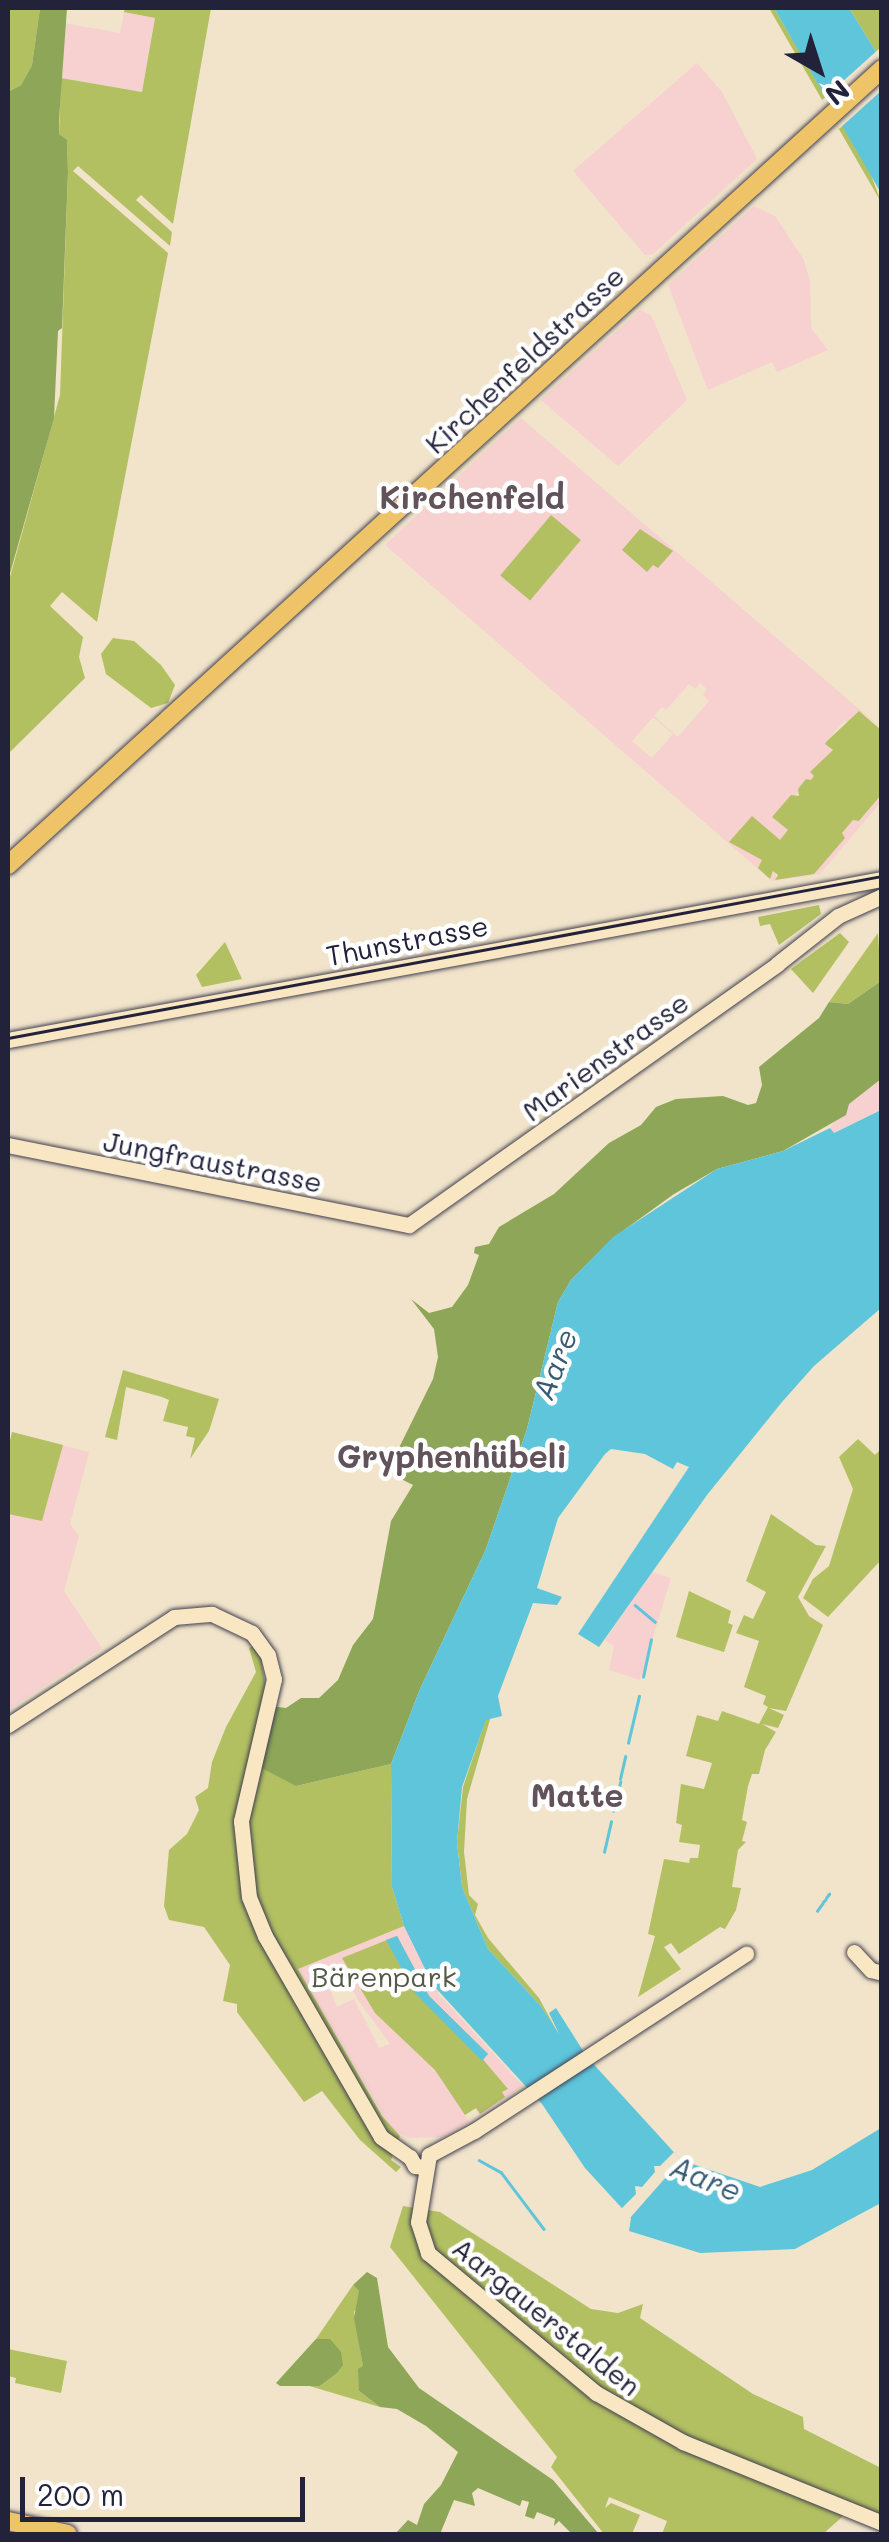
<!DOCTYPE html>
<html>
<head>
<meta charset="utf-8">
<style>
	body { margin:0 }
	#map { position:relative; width:889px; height:2542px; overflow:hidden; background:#f1e4ca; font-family:Mali,sans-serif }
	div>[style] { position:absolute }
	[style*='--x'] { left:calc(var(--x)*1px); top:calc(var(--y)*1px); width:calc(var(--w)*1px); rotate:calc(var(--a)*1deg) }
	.built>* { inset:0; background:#f7d0d0 }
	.green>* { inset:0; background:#b2c062; transform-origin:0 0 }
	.forest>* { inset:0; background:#8da658 }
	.water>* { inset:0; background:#5ec5db }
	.pier>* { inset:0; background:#f1e4ca }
	.stream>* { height:2.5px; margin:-1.25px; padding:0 1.25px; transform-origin:1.25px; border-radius:1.25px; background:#5ec5db }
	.roads { filter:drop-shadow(0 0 2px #413f50) drop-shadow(0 0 2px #413f50) }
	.secondary>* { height:15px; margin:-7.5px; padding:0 7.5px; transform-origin:7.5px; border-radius:7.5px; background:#f9e7c3 }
	.primary>* { height:18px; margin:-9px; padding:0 9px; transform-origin:9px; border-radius:9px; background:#efc469 }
	.tram>* { height:2.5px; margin:-1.25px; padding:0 1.25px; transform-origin:1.25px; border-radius:1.25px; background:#22223b }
	span { translate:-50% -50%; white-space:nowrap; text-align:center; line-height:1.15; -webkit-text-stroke:9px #fff; paint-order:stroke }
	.street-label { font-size:28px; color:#22223b }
	.park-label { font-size:28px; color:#545949 }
	.water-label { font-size:30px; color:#375b73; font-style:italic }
	.quarter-label { font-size:32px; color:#615359; font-weight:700 }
	.frame { position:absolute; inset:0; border:10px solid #22223b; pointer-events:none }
	.north { position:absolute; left:769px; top:20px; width:100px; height:100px; -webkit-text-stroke:8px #fff; paint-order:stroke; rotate:141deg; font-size:28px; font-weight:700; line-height:40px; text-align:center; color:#22223b }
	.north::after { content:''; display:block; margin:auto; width:35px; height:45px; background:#22223b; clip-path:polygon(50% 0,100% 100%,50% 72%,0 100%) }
	.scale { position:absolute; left:20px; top:2477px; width:285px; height:45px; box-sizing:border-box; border:5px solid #22223b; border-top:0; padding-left:12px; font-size:30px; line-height:35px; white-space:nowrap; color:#22223b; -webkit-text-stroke:8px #fff; paint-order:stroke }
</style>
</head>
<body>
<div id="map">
	<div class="built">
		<i style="clip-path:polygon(124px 12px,155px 18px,142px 92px,61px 78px,64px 23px,120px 33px)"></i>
		<i style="clip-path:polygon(697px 63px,722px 92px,757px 159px,653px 254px,645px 255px,573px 171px)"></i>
		<i style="clip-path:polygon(754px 206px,775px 216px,804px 260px,810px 282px,811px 328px,828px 350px,777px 372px,772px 362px,708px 390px,668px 285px)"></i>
		<i style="clip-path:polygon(640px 310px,651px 315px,687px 400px,618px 466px,541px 400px)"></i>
		<i style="clip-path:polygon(evenodd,521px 418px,881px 728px,859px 711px,849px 723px,844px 721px,828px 740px,833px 750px,811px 773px,815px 776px,772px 817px,789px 831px,780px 841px,752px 817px,730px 841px,763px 860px,769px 877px,775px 872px,777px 879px,844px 839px,842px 833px,853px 820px,860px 821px,881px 795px,881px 802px,820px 874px,772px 881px,385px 545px,521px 418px,700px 683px,707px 689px,703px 695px,709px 701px,678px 737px,654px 716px,662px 707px,666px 710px,689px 684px,695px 689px,700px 683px,521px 418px,653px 717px,673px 734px,652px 758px,632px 741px,653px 717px)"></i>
		<i style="clip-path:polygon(881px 1079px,881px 1110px,833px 1133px,830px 1128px,848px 1104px)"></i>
		<i style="clip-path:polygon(12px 1432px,89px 1452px,70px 1524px,79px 1536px,64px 1591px,102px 1648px,8px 1710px,8px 1449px)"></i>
		<i style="clip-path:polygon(652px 1572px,671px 1578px,640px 1680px,609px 1670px,614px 1646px,605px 1640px)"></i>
		<i style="clip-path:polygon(evenodd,404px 1926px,439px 1994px,523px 2086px,480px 2115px,475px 2108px,465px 2115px,469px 2122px,442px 2137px,409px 2138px,392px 2130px,298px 1969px,404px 1926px,339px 1966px,358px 2000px,390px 2044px,379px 2048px,354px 1999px,337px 2007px,323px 1973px,339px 1966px)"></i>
	</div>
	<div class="green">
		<i style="clip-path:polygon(8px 8px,40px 8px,32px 65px,21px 85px,8px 92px)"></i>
		<i style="clip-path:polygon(125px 8px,211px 8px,173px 224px,141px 195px,136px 200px,172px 232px,170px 246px,78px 166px,73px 171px,168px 253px,97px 622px,62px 592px,50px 606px,83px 637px,79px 657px,85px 678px,8px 754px,10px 577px,60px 395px,68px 172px,67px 141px,59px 134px,61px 78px,142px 92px,155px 18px,124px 12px)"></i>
		<i style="clip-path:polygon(769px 8px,774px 8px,870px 172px,881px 202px)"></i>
		<i style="clip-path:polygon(849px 8px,881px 8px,881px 60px)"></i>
		<i style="left:551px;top:515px;width:39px;height:79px;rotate:40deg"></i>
		<i style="clip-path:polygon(640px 529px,673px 551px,658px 568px,653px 565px,647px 572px,622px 550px)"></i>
		<i style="clip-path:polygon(113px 638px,134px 641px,161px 665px,175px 685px,168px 703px,151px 708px,106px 674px,101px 654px)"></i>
		<i style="clip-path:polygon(859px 711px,881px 730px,881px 795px,859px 821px,853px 820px,842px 833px,845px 838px,814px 874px,775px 880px,778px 875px,773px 871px,770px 879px,758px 868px,762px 860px,729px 842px,752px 816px,780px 840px,788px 830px,772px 817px,791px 795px,799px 796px,798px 789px,806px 779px,811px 780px,814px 776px,810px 772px,833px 750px,825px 744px,827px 741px)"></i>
		<i style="clip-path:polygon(819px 905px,821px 914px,779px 945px,770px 924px,760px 926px,758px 917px)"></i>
		<i style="clip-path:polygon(840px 933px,849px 942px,813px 993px,791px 969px)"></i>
		<i style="clip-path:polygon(878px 933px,881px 981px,848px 1004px,829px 1002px)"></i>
		<i style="clip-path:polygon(225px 942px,242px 979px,202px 987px,196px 975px)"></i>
		<i style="clip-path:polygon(123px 1370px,219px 1399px,209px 1431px,190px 1459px,195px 1438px,186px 1436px,188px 1427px,163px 1421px,169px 1400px,162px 1397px,126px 1387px,117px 1440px,105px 1437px)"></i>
		<i style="clip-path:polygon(12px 1432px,63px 1445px,42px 1521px,8px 1514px,8px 1449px)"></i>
		<i style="clip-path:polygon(858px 1439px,875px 1455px,881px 1449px,881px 1560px,828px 1617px,803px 1598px,813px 1579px,829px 1566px,853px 1489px,839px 1457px)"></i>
		<i style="clip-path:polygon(771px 1514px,816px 1545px,826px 1546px,798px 1597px,809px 1616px,823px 1625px,786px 1711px,769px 1708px,784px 1715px,778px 1728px,762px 1724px,776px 1732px,765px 1750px,759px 1774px,752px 1774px,748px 1786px,742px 1820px,747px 1822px,742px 1841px,746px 1842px,738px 1850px,732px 1887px,741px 1888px,736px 1910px,725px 1929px,720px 1927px,679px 1954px,671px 1943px,664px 1947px,681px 1969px,638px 1997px,655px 1936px,648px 1934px,664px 1859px,689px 1863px,690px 1858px,698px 1858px,700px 1845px,679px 1842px,682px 1825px,676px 1823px,681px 1784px,704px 1789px,712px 1763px,686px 1756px,697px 1715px,718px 1721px,722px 1711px,759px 1724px,768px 1707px,763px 1704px,766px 1696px,744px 1687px,759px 1641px,736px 1633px,744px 1615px,753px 1619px,766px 1592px,746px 1581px)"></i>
		<i style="clip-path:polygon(689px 1591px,731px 1611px,728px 1623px,733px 1625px,724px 1652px,676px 1637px)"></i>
		<i style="clip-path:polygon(253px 1646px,261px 1658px,266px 1688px,296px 1786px,391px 1764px,392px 1887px,404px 1926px,298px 1969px,382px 2116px,400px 2136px,391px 2160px,401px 2167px,396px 2172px,360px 2140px,322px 2091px,304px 2102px,237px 2012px,237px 2004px,223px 2001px,230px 1965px,204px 1927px,169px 1920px,164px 1906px,169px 1850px,187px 1834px,199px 1810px,195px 1797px,208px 1788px,212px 1762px,226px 1727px,256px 1672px,249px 1648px)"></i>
		<i style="clip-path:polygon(491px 1716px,467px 1799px,464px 1852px,469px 1895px,478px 1904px,475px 1915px,488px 1938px,539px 1998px,559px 2035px,540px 2005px,488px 1949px,462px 1887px,457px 1842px,463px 1787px,486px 1719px)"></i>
		<i style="clip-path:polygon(397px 1936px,429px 1996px,488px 2054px,481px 2057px,508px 2089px,502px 2092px,505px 2097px,480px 2114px,476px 2108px,465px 2115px,435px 2070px,375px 2013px,342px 1958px)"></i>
		<i style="clip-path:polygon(403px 2206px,440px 2212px,591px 2309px,618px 2313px,643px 2304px,640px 2318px,753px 2394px,803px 2417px,804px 2429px,881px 2468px,881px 2522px,846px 2506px,842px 2517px,823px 2534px,662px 2534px,667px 2521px,609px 2497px,605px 2508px,611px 2503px,640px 2515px,632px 2534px,604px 2534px,551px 2467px,557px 2457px,390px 2247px)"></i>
		<i style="clip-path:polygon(353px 2285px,359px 2291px,359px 2306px,354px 2312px,363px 2366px,359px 2391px,380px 2407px,306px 2385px,320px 2386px,336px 2374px,330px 2339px,316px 2339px)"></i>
		<i style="clip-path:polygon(8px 2349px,67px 2361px,61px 2393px,15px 2383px,16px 2378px,8px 2376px)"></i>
	</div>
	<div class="forest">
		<i style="clip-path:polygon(40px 8px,67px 8px,59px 120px,59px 134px,67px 140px,68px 172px,62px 328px,58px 331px,54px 418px,9px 577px,8px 599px,8px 92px,21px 85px,32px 65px)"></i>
		<i style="clip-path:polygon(881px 981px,881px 1079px,849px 1104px,846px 1115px,783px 1151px,717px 1169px,674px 1194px,613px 1238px,571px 1280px,558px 1302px,527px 1429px,486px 1549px,420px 1689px,391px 1764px,296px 1786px,254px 1764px,270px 1706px,286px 1708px,301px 1698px,319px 1698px,338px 1680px,353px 1645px,373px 1619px,391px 1521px,413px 1485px,387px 1472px,433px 1379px,438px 1357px,434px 1329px,411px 1299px,429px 1313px,452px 1307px,468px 1285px,479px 1255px,474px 1253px,475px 1247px,489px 1244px,499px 1227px,554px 1194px,609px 1143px,641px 1125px,656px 1107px,676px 1099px,723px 1096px,748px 1105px,756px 1103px,762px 1085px,759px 1067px,819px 1018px,829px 1002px,848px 1004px)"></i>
		<i style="clip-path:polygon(367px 2272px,377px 2278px,388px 2347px,419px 2388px,553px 2480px,599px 2534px,572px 2534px,559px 2521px,554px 2526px,555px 2519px,537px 2512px,534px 2519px,525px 2516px,529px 2502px,522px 2500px,520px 2506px,478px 2488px,472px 2493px,475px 2506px,454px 2500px,440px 2534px,395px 2534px,408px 2520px,417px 2525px,424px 2504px,441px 2485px,458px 2452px,426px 2426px,397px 2409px,380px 2407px,359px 2391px,358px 2369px,363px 2366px,354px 2318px,359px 2291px,353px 2285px)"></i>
		<i style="clip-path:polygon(316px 2339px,330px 2339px,341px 2352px,343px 2365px,336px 2374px,320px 2386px,280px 2386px,276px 2383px)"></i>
	</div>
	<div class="water">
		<i style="clip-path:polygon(774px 8px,849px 8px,881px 60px,881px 193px)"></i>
		<i style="clip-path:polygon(881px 1110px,881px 1308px,814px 1366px,782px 1402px,707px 1495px,599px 1647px,578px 1634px,689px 1467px,677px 1462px,673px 1469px,645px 1454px,611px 1449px,605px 1454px,558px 1518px,537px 1588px,562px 1597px,557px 1605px,533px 1603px,498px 1696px,502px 1716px,486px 1720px,462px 1787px,457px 1842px,462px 1887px,488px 1949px,540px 2005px,559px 2034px,549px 2013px,556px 2008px,587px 2057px,681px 2160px,760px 2187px,812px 2170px,881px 2128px,879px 2204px,795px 2249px,700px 2253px,629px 2231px,631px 2218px,585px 2168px,542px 2104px,433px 1985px,404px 1926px,392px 1887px,391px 1764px,420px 1689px,486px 1549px,527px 1429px,558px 1302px,571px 1280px,613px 1237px,717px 1169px,783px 1151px,830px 1128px,834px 1133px)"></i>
		<i style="clip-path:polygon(397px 1936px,429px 1996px,488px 2054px,482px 2061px,415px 1993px,386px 1940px)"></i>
	</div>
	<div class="pier">
		<i style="clip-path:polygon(880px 48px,881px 91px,839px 129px,822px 100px)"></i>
		<i style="clip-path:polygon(674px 2152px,681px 2160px,630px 2218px,621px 2209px,636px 2194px,635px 2186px,642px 2187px,655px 2172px,654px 2166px,660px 2166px)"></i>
	</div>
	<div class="stream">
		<i style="--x:635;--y:1605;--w:26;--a:40"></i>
		<i style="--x:643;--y:1677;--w:38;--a:-78"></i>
		<i style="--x:628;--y:1743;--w:48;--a:-76.8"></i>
		<i style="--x:620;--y:1779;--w:23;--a:-77"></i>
		<i style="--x:613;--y:1811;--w:30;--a:-76"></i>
		<i style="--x:604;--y:1852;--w:31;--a:-77"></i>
		<i style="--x:826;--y:1898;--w:5;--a:-53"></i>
		<i style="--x:823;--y:1902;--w:3;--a:-45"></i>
		<i style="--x:817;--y:1911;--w:9;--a:-54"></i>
		<i style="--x:479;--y:2160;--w:25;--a:29"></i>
		<i style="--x:501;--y:2172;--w:71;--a:53"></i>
	</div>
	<div class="roads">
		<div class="secondary">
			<i style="--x:8;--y:1040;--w:889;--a:-10.44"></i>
			<i style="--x:8;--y:1145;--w:409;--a:11.3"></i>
			<i style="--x:409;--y:1225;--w:451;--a:-35.3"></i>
			<i style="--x:777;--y:964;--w:78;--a:-38.2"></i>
			<i style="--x:838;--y:916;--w:48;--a:-24.4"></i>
			<i style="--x:8;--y:1725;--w:198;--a:-33"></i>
			<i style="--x:174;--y:1617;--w:38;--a:-5"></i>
			<i style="--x:212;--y:1614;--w:44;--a:25.4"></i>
			<i style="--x:252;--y:1633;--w:27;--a:54"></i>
			<i style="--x:268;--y:1655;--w:25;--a:76"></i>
			<i style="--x:274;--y:1679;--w:146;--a:103.1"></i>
			<i style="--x:241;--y:1821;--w:76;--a:84"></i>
			<i style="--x:249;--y:1897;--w:42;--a:67.7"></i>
			<i style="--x:265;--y:1936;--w:232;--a:60"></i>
			<i style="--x:381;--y:2137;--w:35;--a:35"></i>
			<i style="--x:410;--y:2157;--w:10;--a:61"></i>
			<i style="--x:415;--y:2166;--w:9;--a:6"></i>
			<i style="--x:854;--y:1952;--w:25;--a:47"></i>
			<i style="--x:871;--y:1970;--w:11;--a:15"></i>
			<i style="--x:429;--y:2155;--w:68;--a:99.3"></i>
			<i style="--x:418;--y:2222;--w:33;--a:72"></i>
			<i style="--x:428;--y:2253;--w:219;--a:39.8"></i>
			<i style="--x:596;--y:2393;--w:100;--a:29.4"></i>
			<i style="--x:683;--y:2442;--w:215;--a:22.1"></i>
			<i style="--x:429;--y:2155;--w:51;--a:-28.1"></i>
			<i style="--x:474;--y:2131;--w:325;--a:-33.1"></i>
		</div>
		<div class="primary">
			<i style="--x:8;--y:865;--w:1182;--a:-42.33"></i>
			<i style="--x:8;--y:2521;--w:61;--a:12.2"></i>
		</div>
	</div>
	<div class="tram">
		<i style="--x:8;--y:1038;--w:889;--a:-10.5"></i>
	</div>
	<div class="street-label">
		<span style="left:524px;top:359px;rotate:-43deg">Kirchenfeldstrasse</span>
		<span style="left:407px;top:940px;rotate:-11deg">Thunstrasse</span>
		<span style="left:605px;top:1056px;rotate:-36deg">Marienstrasse</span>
		<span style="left:213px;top:1161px;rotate:11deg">Jungfraustrasse</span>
		<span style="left:547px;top:2316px;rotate:39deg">Aargauerstalden</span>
	</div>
	<div class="park-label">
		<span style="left:384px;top:1976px">Bärenpark</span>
	</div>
	<div class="water-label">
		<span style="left:554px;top:1364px;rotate:-69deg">Aare</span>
		<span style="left:706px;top:2178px;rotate:22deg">Aare</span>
	</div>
	<div class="quarter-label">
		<span style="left:472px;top:496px">Kirchenfeld</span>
		<span style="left:452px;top:1455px">Gryphenhübeli</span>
		<span style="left:577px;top:1794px">Matte</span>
	</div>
	<div class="frame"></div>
	<div class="north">N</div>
	<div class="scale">200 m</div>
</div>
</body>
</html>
